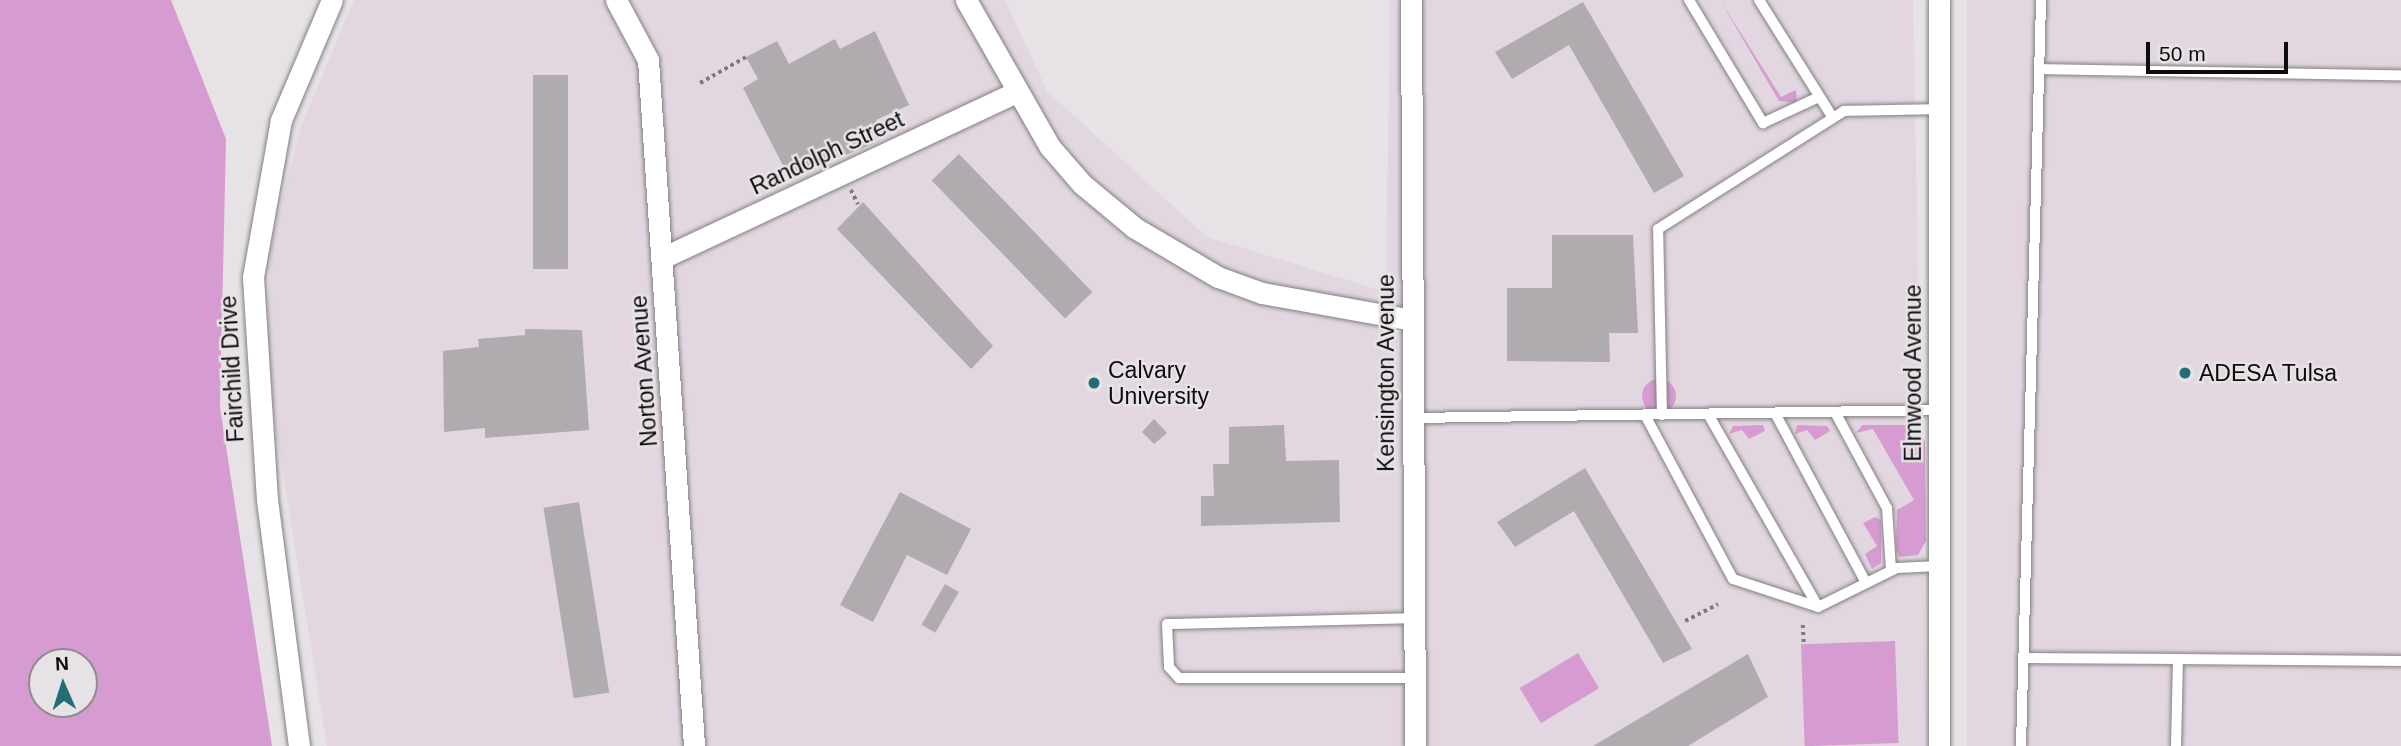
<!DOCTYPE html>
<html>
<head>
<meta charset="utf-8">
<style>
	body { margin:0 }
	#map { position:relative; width:2401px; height:746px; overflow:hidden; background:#e6e2e6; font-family:Helvetica,sans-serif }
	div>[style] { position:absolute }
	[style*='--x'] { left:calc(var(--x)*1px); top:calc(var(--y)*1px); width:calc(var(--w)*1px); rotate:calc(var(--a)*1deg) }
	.built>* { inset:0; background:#e2d7e1; transform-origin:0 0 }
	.green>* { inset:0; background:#d69bd0; transform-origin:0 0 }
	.round { border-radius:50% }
	.building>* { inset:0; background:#afabaf; transform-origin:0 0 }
	.path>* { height:3.5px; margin-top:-1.75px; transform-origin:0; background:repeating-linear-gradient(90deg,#7d7a7c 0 3.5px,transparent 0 7px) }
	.roads { filter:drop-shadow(0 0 2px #848083) drop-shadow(0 0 2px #848083) }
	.lane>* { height:10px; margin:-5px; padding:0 5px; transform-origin:5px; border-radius:5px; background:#fff }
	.street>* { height:21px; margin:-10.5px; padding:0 10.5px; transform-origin:10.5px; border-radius:10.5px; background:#fff }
	.dots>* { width:19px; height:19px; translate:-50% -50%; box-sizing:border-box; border:4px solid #e6e2e6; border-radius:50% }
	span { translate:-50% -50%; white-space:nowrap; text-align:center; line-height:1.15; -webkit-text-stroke:5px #e6e2e6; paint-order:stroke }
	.street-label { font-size:23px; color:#0d0b0c }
	.poi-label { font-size:23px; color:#0d0b0c }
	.left { translate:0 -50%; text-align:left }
	.north { position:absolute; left:28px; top:648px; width:70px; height:70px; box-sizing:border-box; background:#e6e2e6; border:2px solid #8f8c8f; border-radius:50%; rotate:357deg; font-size:19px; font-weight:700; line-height:28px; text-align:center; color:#0d0b0c }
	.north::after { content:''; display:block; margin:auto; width:24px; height:32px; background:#236d77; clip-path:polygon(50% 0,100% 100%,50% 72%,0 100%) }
	.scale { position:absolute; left:2146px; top:42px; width:142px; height:32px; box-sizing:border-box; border:4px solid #0d0b0c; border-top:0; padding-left:9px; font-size:21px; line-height:24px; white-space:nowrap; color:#0d0b0c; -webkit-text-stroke:5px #e6e2e6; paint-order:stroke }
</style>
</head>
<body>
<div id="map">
	<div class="built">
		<i style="clip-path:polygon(354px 0,1005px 0,1047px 91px,1207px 237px,1386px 292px,1390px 0,1913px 0,1927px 746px,327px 746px,266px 369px,271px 241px,301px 126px)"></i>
		<i style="left:1967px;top:0;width:434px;height:746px"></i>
	</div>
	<div class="green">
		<i style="clip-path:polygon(evenodd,0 0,171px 0,226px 139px,220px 407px,272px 746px,0 746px,0 0,42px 662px,84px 662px,84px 704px,42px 704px,42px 662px)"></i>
		<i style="clip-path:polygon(1720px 0,1781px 97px,1796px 90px,1797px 103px,1779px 101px)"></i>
		<i class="round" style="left:1642px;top:379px;width:34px;height:34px"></i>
		<i style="clip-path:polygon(1797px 425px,1827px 426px,1830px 431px,1815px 440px,1807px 430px,1795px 434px)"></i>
		<i style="clip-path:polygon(1862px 425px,1911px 425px,1925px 441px,1926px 541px,1918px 555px,1899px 557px,1896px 548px,1897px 510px,1914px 500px,1873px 429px,1856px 433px)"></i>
		<i style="clip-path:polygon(1733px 426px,1763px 425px,1765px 431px,1749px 439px,1742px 430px,1729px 434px)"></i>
		<i style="clip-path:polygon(1875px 517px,1881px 520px,1881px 563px,1872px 569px,1865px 554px,1877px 546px,1863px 523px)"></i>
		<i style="left:1895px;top:641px;width:102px;height:94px;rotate:88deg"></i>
		<i style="left:1578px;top:653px;width:41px;height:68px;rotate:59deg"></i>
	</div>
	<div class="building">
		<i style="clip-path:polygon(1583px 2px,1684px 176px,1654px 193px,1569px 45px,1512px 79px,1495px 52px)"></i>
		<i style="clip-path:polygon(875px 31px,909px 105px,876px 120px,881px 131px,869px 136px,873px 144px,789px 177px,743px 88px,758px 79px,746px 57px,777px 41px,789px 64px,835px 39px,840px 49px)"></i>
		<i style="left:533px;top:75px;width:35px;height:194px"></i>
		<i style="left:959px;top:154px;width:192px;height:38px;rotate:46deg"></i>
		<i style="clip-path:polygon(863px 202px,993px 346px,971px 369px,837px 229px)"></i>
		<i style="clip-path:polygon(1552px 235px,1633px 235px,1638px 333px,1609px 333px,1610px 362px,1507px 361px,1507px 288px,1552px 288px)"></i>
		<i style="clip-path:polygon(525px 329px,582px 330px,589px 430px,485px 438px,485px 428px,444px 432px,443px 351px,479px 347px,478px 339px,525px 335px)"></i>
		<i style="clip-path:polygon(1154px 419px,1167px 433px,1154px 444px,1142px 432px)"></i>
		<i style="clip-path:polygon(1284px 425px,1286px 461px,1339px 460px,1340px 522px,1201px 526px,1201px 496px,1214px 496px,1213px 464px,1229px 464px,1229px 427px)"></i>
		<i style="clip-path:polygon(1585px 468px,1692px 649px,1663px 663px,1574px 511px,1515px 547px,1497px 522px)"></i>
		<i style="clip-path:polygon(900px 492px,971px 529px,947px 575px,907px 555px,873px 622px,840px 605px)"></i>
		<i style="left:579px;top:502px;width:193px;height:36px;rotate:81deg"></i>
		<i style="left:945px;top:584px;width:16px;height:47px;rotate:30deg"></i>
		<i style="clip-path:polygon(1748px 654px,1768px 697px,1688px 746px,1593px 746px)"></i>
	</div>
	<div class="path">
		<i style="--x:700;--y:83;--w:53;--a:-29.5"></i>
		<i style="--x:851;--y:190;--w:16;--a:63"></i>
		<i style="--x:1685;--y:621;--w:37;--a:-27"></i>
		<i style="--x:1803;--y:625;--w:20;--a:87"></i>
	</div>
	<div class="roads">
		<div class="lane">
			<i style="--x:1689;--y:0;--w:144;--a:59"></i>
			<i style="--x:1763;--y:123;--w:62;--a:-24.9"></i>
			<i style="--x:1759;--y:0;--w:139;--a:57.9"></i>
			<i style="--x:2040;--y:69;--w:361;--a:1"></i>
			<i style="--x:1835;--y:412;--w:109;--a:61.6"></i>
			<i style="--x:1887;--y:508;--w:62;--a:86.3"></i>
			<i style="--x:1775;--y:413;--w:193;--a:61.8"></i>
			<i style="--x:1708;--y:414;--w:222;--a:60.3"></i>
			<i style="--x:1645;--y:415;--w:186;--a:61.8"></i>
			<i style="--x:1733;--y:579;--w:89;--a:18.2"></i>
			<i style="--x:1818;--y:607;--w:88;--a:-26.3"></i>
			<i style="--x:1897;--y:568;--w:41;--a:-2.8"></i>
			<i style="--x:1662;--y:415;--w:186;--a:-91.2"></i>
			<i style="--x:1658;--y:229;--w:220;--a:-32.4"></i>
			<i style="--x:1844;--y:111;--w:96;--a:-1.2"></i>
			<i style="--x:1413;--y:418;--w:525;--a:-0.87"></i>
			<i style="--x:1414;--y:618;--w:247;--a:178.6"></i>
			<i style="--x:1167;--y:624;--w:43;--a:87.3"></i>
			<i style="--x:1169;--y:667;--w:15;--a:48"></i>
			<i style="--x:1179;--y:678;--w:236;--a:0"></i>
			<i style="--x:2023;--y:658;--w:155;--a:0.4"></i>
			<i style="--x:2021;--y:746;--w:746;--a:-88.46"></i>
			<i style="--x:2176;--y:746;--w:87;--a:-88.7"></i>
			<i style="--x:2178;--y:659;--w:223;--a:0.5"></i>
		</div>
		<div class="street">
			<i style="--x:616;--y:0;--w:68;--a:61.9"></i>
			<i style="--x:648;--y:60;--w:688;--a:86.16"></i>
			<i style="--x:966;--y:0;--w:169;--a:60.3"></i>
			<i style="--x:1050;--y:147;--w:49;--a:49.1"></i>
			<i style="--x:1082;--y:184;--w:69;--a:39.7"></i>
			<i style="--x:1135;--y:228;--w:96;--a:30.6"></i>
			<i style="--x:1218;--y:277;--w:47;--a:20"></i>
			<i style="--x:1262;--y:293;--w:152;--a:10.2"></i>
			<i style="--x:1411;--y:0;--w:746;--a:89.69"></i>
			<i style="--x:662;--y:258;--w:389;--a:-25.1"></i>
			<i style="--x:299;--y:746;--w:248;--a:-97.4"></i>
			<i style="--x:267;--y:500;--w:223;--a:-93.6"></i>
			<i style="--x:253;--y:277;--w:159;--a:-79.9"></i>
			<i style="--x:281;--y:120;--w:130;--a:-67"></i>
			<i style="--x:1939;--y:746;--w:746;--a:-90"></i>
		</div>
	</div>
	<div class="dots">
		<i style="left:2185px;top:373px;background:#236d77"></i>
		<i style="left:1094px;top:383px;background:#236d77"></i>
	</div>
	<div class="street-label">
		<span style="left:827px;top:153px;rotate:-25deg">Randolph Street</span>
		<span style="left:232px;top:369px;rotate:-93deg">Fairchild Drive</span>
		<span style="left:644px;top:371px;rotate:-94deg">Norton Avenue</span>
		<span style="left:1386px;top:373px;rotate:-90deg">Kensington Avenue</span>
		<span style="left:1913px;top:373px;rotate:-90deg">Elmwood Avenue</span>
	</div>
	<div class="poi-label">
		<span class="left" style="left:1108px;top:383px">Calvary<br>University</span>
		<span class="left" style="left:2199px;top:373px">ADESA Tulsa</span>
	</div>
	<div class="north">N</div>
	<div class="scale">50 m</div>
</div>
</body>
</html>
